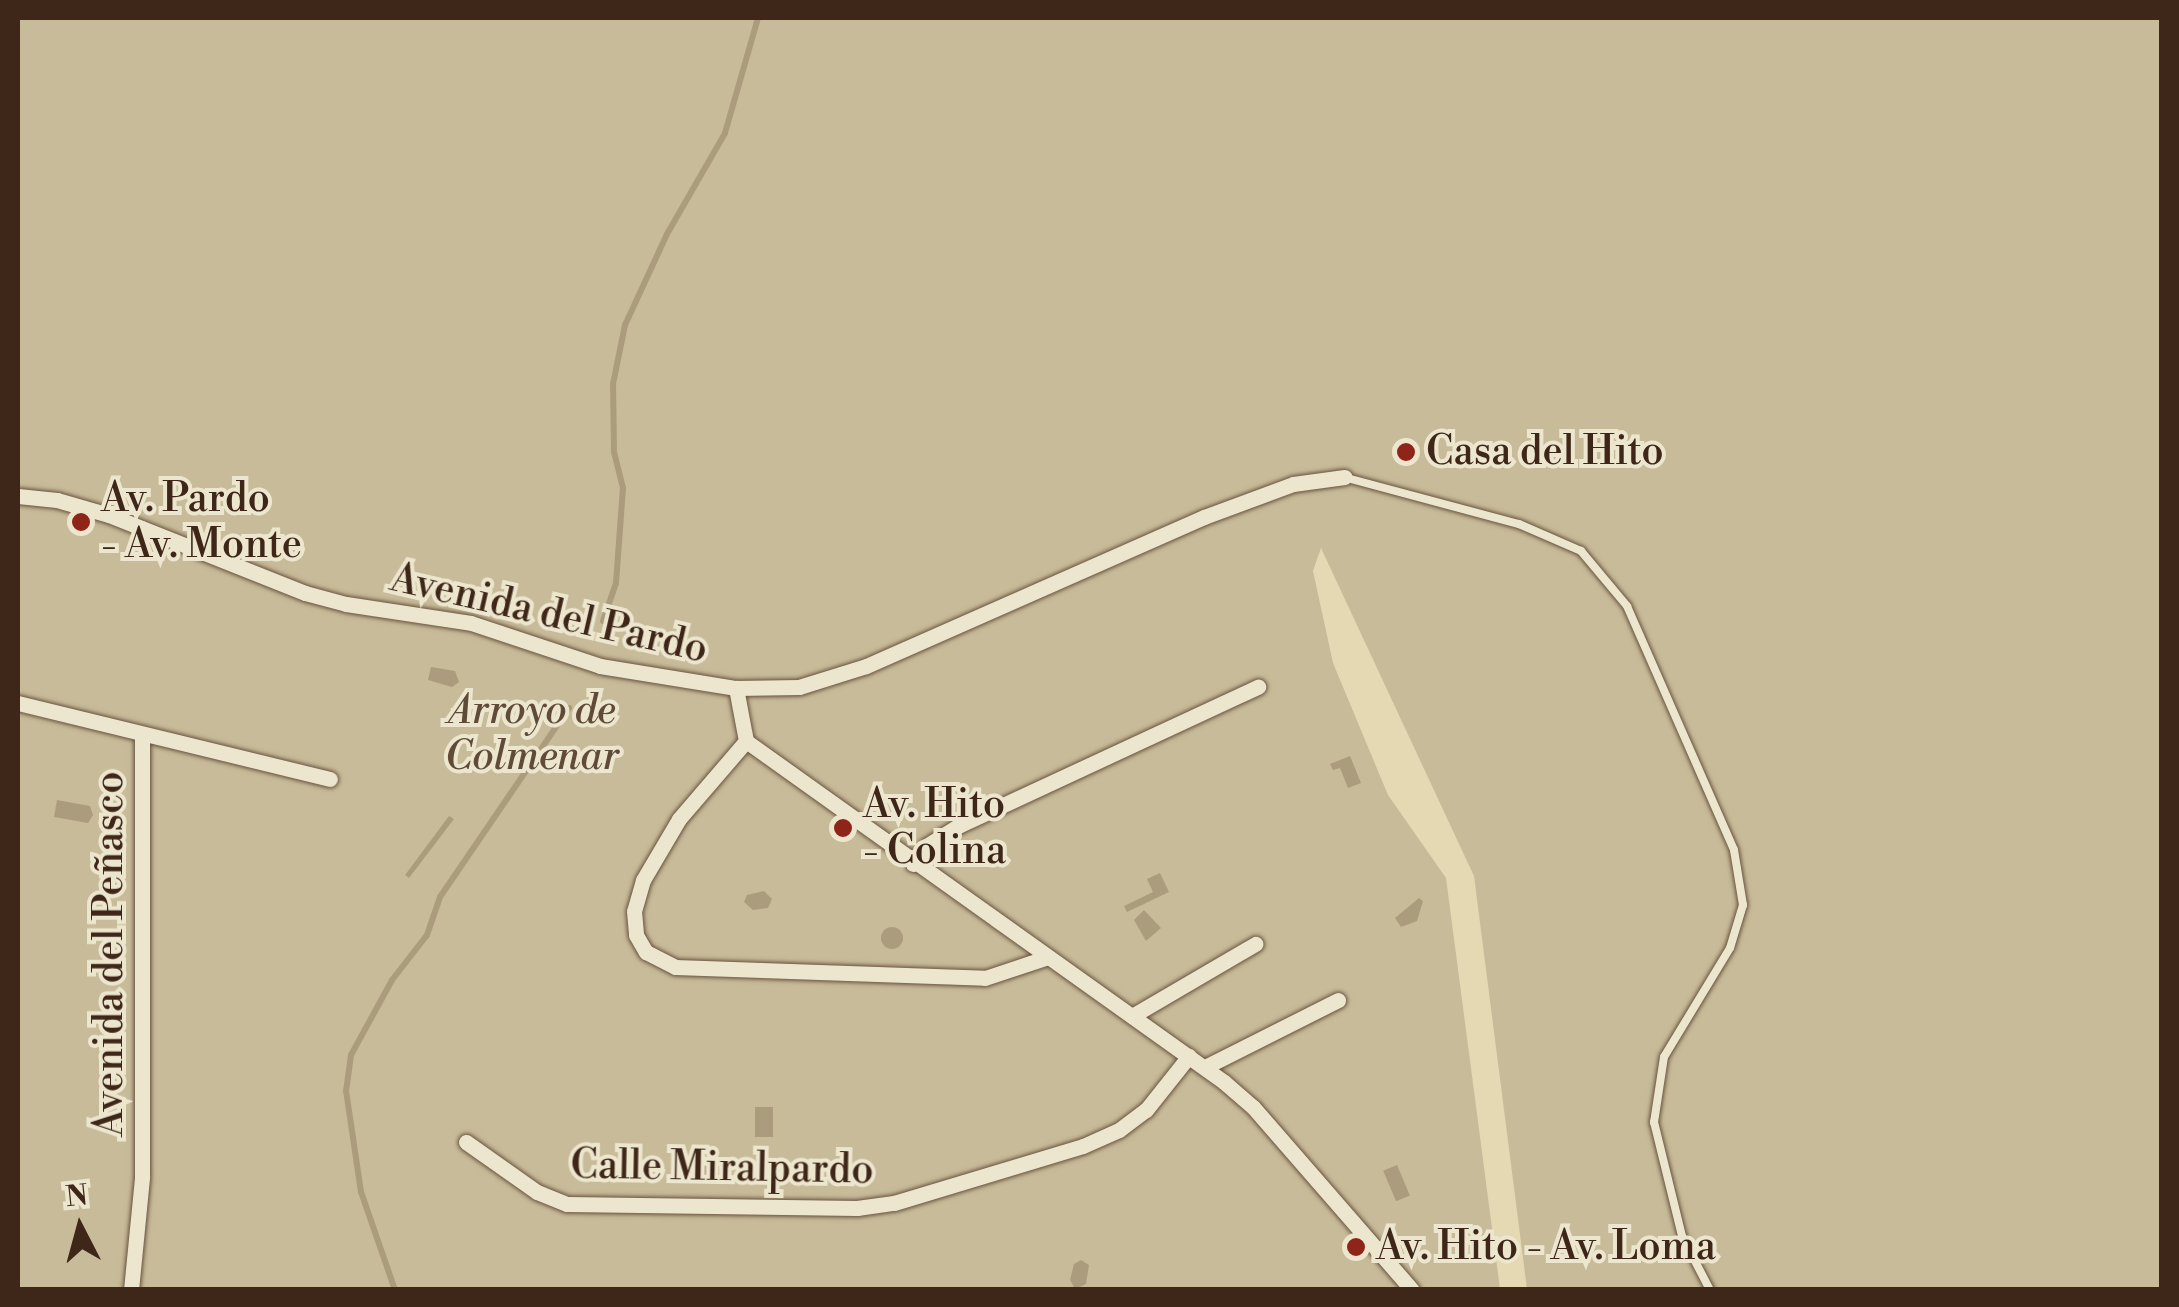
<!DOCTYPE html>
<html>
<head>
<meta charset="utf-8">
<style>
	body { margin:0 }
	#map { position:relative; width:2179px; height:1307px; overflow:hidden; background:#e4d9b3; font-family:"Libre Bodoni",serif }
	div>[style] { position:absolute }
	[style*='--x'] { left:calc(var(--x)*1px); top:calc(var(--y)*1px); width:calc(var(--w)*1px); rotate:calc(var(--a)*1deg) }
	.green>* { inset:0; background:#c8bb99 }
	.water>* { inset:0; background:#ac9c7e; transform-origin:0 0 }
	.round { border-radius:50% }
	.stream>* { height:6px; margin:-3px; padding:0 3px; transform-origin:3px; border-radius:3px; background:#ac9c7e }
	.roads { filter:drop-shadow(0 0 2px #68533f) drop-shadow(0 0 2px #68533f) }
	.service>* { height:8px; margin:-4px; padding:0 4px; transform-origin:4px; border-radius:4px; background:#ede6ce }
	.minor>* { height:15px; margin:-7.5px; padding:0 7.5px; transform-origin:7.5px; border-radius:7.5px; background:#ede6ce }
	.dots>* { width:28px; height:28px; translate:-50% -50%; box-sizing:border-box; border:5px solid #ede6ce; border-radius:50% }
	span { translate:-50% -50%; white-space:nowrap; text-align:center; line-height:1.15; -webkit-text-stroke:8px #ede6ce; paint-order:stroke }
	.poi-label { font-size:40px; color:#3e2618 }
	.left { translate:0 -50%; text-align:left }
	.street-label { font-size:40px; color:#3e2618 }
	.park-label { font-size:40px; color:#604b38; font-style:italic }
	.frame { position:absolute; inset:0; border:20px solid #3e2618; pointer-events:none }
	.north { position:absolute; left:30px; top:1177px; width:100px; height:100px; -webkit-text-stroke:8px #ede6ce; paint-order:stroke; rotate:354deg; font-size:28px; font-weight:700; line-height:40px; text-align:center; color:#3e2618 }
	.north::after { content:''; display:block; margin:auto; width:35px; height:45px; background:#3e2618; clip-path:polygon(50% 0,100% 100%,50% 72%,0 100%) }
</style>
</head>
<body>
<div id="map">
	<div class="green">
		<i style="clip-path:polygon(18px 18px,2161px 18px,2161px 1289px,1527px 1289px,1474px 876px,1321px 548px,1313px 571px,1333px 663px,1388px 795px,1446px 878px,1500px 1289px,18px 1289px)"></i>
	</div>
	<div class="water">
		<i style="clip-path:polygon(431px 667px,455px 671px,459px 682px,452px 687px,428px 680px)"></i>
		<i style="clip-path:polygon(1350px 756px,1361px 783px,1348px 788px,1340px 768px,1333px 770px,1330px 764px)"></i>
		<i style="clip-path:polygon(57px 800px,90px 806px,93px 815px,88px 823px,54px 817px)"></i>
		<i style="clip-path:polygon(449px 816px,454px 819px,409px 878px,405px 875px)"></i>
		<i style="clip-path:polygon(1160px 873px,1169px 892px,1127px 912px,1124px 906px,1153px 892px,1147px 879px)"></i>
		<i style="clip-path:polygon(764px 891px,772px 899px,768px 908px,753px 910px,744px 902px,747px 895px)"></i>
		<i style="clip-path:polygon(1419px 898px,1423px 901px,1417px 921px,1401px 927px,1395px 918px)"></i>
		<i style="clip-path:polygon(1144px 910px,1161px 928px,1146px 941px,1134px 920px)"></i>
		<i class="round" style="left:881px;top:927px;width:22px;height:22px"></i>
		<i style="left:755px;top:1107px;width:18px;height:30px"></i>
		<i style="left:634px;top:1162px;width:13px;height:29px;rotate:90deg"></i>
		<i style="left:690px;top:1164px;width:29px;height:14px;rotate:2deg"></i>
		<i style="left:1397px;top:1165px;width:33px;height:15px;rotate:67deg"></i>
		<i style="clip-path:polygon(1081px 1260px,1089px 1265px,1086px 1284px,1075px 1289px,1070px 1280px,1074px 1264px)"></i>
	</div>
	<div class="stream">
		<i style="--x:603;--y:621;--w:40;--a:-71.1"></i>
		<i style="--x:616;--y:583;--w:95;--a:-85.8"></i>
		<i style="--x:623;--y:488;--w:37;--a:-104"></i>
		<i style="--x:614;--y:452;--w:68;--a:-90.8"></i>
		<i style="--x:613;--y:384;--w:60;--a:-78.5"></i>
		<i style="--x:625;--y:325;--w:100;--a:-65.2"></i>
		<i style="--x:667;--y:234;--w:116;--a:-60.1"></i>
		<i style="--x:725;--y:133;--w:120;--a:-74"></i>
		<i style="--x:395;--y:1290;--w:104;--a:-109.1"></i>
		<i style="--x:361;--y:1192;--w:102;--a:-98.4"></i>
		<i style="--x:346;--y:1091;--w:36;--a:-82"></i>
		<i style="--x:351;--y:1055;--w:85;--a:-61.3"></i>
		<i style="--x:392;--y:980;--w:57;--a:-52.1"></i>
		<i style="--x:427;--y:935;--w:40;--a:-71.1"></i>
		<i style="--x:440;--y:897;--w:229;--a:-55.7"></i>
	</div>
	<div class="roads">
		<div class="service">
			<i style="--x:1347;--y:478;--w:178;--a:15"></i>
			<i style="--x:1519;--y:524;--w:68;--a:23.5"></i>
			<i style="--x:1581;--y:551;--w:72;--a:50.1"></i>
			<i style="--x:1627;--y:606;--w:266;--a:66.3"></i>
			<i style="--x:1734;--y:850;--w:56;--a:80.7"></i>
			<i style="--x:1743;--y:905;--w:45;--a:106.8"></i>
			<i style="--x:1730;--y:948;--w:127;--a:121.2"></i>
			<i style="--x:1664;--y:1057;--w:66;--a:98.7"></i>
			<i style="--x:1654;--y:1122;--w:117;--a:76.2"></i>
			<i style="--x:1682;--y:1236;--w:61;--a:62.6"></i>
		</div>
		<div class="minor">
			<i style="--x:18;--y:496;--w:39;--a:6"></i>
			<i style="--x:57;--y:500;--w:54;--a:16.1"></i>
			<i style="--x:109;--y:515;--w:211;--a:21.7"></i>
			<i style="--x:305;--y:593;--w:42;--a:15"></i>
			<i style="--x:346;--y:604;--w:126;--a:8.6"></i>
			<i style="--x:471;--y:623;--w:136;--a:18.4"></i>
			<i style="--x:600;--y:666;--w:138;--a:9.2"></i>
			<i style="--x:736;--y:688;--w:63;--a:-0.9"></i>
			<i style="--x:799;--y:687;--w:70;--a:-17.4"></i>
			<i style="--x:866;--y:666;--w:369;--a:-23.8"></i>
			<i style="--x:1204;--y:517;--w:95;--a:-20.3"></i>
			<i style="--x:1293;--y:484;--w:52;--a:-7.7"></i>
			<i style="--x:736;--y:688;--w:54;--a:79.3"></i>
			<i style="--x:746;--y:741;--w:587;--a:35.5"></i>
			<i style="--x:1224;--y:1082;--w:38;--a:41"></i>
			<i style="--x:1253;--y:1107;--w:242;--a:49"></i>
			<i style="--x:18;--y:703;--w:321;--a:13.7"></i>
			<i style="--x:746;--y:741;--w:103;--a:130.7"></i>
			<i style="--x:679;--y:819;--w:71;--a:120.5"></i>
			<i style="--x:643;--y:880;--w:32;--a:106"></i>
			<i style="--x:634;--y:911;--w:24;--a:85"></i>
			<i style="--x:636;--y:935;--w:20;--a:60"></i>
			<i style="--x:646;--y:952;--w:33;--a:27"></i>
			<i style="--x:675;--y:967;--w:310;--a:2"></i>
			<i style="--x:985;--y:978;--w:63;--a:-18.4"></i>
			<i style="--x:913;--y:864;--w:22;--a:-54"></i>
			<i style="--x:926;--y:846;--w:38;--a:-32"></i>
			<i style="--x:958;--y:826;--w:331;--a:-24.9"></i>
			<i style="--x:1132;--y:1016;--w:143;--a:-30.3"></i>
			<i style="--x:1205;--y:1067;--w:149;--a:-26.7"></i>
			<i style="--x:466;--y:1142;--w:87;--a:35.2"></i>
			<i style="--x:537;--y:1192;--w:32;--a:22"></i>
			<i style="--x:567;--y:1204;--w:290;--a:0.8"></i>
			<i style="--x:857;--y:1208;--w:37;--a:-8"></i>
			<i style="--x:894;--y:1203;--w:197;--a:-16.8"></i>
			<i style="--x:1083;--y:1146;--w:39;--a:-24"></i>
			<i style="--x:1119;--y:1130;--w:34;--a:-37"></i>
			<i style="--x:1146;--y:1110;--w:69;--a:-51.5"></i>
			<i style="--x:131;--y:1290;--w:114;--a:-84.4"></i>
			<i style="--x:142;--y:1177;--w:440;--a:-90"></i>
		</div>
	</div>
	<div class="dots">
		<i style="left:1406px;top:452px;background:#8f2418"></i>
		<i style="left:81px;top:522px;background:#8f2418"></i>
		<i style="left:843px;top:828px;background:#8f2418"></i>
		<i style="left:1356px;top:1247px;background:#8f2418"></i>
	</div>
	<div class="poi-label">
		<span class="left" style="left:1426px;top:452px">Casa del Hito</span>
		<span class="left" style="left:101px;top:522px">Av. Pardo<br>- Av. Monte</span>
		<span class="left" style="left:863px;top:828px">Av. Hito<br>- Colina</span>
		<span class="left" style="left:1376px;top:1247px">Av. Hito - Av. Loma</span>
	</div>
	<div class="street-label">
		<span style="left:549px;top:614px;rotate:13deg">Avenida del Pardo</span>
		<span style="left:110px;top:954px;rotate:-90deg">Avenida del Peñasco</span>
		<span style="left:722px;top:1168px;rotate:1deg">Calle Miralpardo</span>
	</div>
	<div class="park-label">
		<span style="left:532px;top:734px">Arroyo de<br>Colmenar</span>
	</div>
	<div class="frame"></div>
	<div class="north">N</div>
</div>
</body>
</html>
